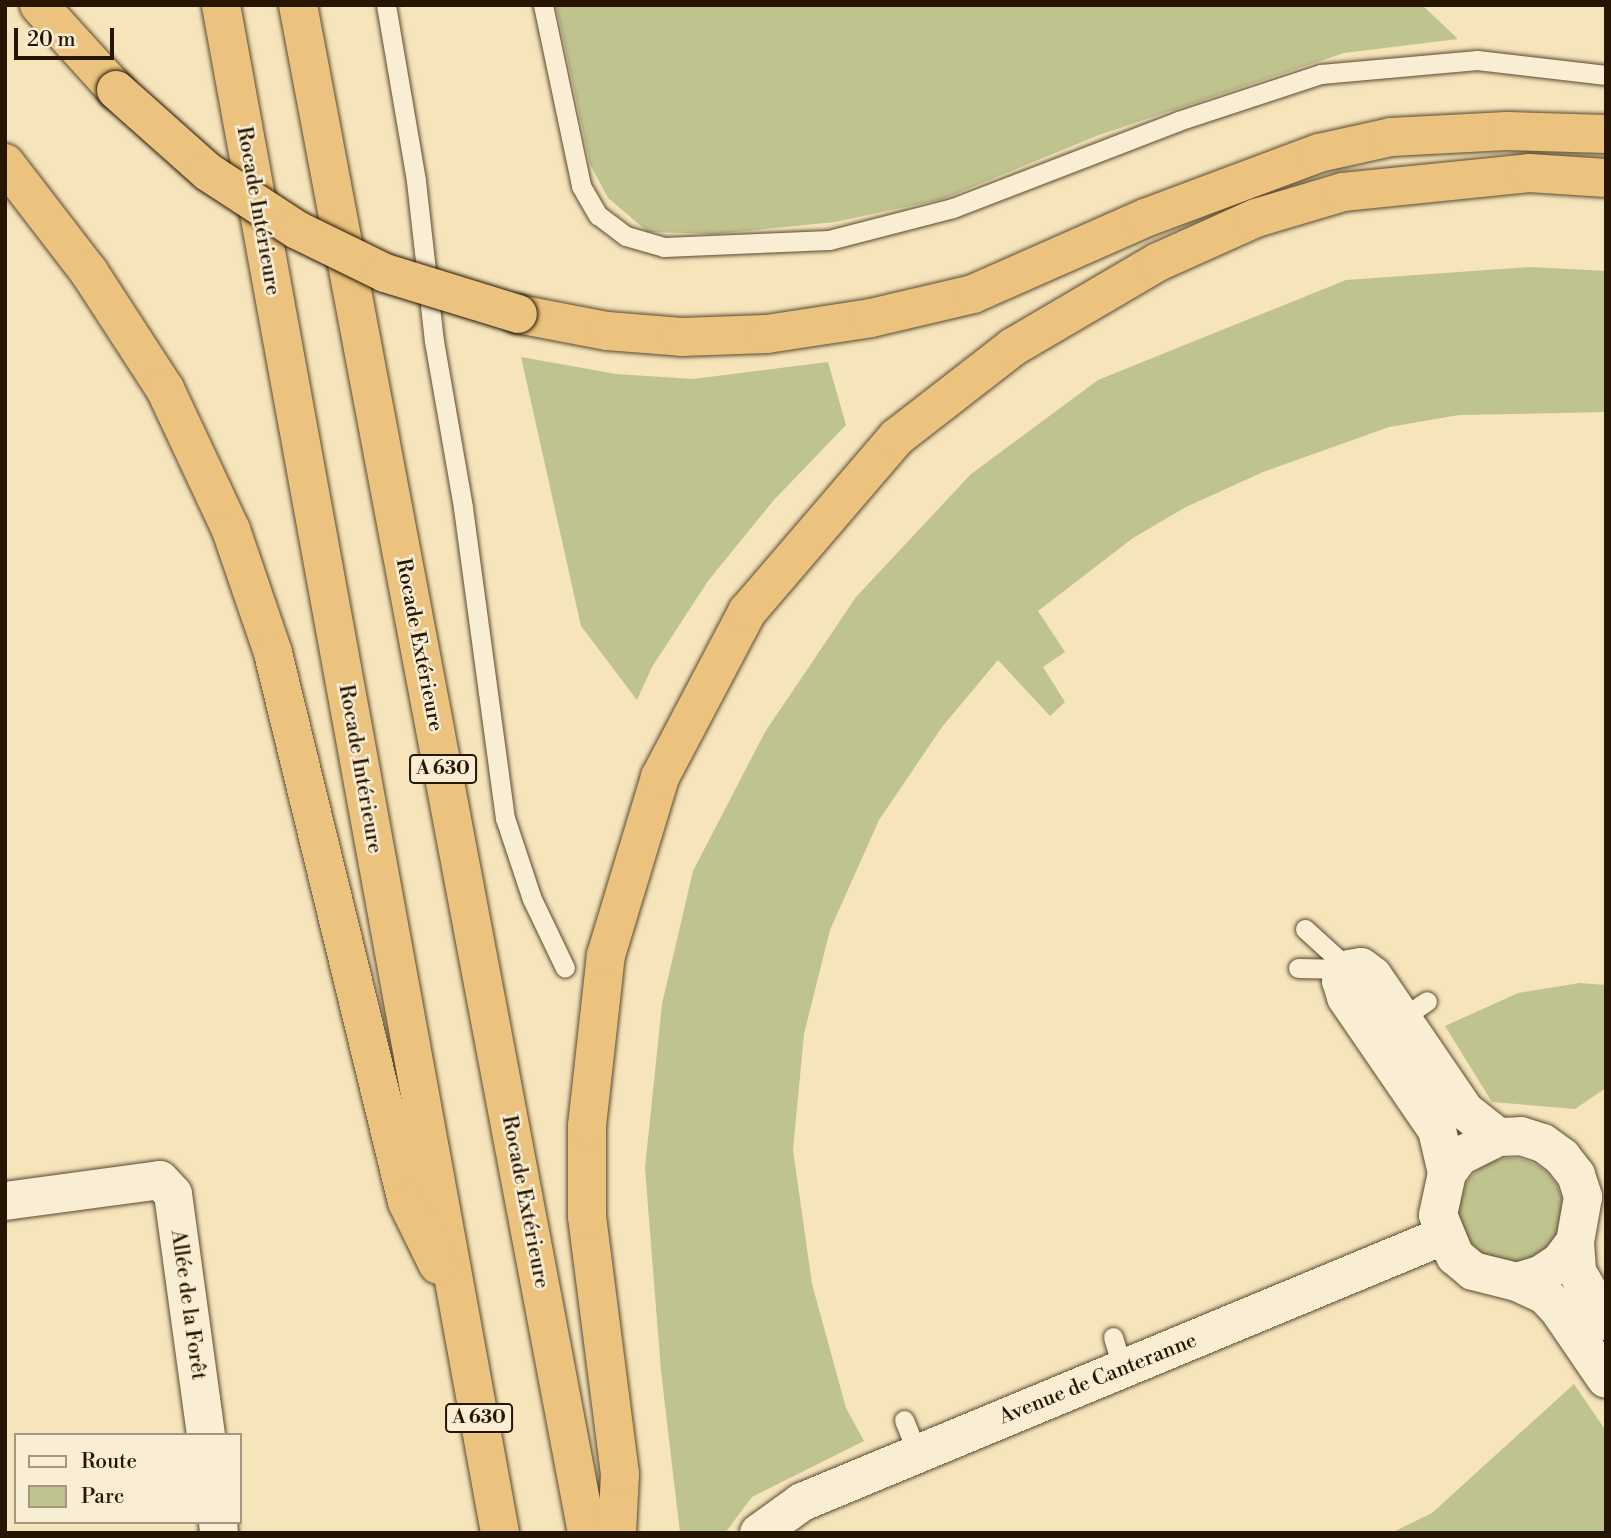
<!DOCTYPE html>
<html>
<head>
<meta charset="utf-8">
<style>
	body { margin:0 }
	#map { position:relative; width:1611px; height:1538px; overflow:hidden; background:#f6e4bb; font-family:"Libre Bodoni",serif }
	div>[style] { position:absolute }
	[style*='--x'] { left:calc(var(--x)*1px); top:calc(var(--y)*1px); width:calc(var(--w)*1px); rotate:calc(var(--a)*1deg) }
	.green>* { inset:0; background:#bfc38e }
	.round { border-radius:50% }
	.roads { filter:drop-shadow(0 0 2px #5a4a30) drop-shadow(0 0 2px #5a4a30) }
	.lane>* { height:19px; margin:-9.5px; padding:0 9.5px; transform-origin:9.5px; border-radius:9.5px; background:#f9edd3 }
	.street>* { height:38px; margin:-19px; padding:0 19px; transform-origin:19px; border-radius:19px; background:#f9edd3 }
	.highway>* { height:38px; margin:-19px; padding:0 19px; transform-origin:19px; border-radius:19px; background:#ebc27e }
	.bridges { filter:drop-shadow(0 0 2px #261601) drop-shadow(0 0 2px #261601) }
	.highway-bridge>* { height:38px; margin:-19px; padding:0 19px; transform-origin:19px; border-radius:19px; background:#ebc27e }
	span { translate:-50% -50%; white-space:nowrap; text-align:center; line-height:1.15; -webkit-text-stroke:5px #f9edd3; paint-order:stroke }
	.shield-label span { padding:2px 5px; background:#f9edd3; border:2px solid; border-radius:5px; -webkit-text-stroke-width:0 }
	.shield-label { font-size:19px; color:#261601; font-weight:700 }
	.street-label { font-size:21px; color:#261601 }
	.frame { position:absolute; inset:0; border:7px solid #261601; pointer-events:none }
	.legend { position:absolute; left:14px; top:1433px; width:228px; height:91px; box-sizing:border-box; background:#f9edd3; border:2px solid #a5977f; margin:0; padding:9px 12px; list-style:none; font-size:21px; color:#261601 }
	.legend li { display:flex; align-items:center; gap:14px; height:35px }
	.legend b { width:35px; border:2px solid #a5977f }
	.scale { position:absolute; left:14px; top:28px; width:100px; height:32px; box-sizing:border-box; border:4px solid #261601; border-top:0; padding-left:9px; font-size:21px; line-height:24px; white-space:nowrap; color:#261601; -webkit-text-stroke:5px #f9edd3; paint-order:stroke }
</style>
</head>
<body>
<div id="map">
	<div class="green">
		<i style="clip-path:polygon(556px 5px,1422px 5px,1458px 39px,1344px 53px,1099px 135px,943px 199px,835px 222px,716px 234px,648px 232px,608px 198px,590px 164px)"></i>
		<i style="clip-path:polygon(1530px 267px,1606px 271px,1606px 412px,1459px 415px,1389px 427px,1263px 472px,1186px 507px,1133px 538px,1038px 611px,1065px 652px,1043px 667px,1065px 702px,1050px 716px,998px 660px,942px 727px,879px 820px,830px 930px,804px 1034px,793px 1150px,812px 1284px,846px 1408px,864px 1441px,752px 1497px,725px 1533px,680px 1533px,661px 1371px,645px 1168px,662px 1004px,693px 871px,765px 732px,856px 597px,971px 474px,1098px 380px,1346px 280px)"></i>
		<i style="clip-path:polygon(521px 357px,616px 374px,693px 379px,828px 362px,846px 425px,773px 501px,708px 581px,652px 667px,637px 700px,581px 626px)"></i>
		<i style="clip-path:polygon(1580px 983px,1606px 985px,1606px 1088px,1575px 1109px,1492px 1102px,1445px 1026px,1518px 993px)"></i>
		<i class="round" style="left:1459px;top:1158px;width:104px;height:104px"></i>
		<i style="clip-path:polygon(1574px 1384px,1606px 1431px,1606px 1533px,1391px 1533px,1432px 1513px)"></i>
	</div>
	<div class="roads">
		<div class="lane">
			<i style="--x:386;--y:5;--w:179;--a:80.3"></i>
			<i style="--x:416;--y:181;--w:161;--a:83.6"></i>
			<i style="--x:434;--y:341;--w:169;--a:80.1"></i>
			<i style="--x:463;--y:508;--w:313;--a:82.3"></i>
			<i style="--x:505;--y:818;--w:85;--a:71.6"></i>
			<i style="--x:532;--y:899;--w:76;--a:64.4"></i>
			<i style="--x:543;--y:5;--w:185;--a:78.1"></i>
			<i style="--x:581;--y:186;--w:34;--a:60"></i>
			<i style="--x:598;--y:215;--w:35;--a:37"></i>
			<i style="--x:626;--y:236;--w:40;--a:16"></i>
			<i style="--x:664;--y:247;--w:165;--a:-2.4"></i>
			<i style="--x:829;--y:240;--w:128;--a:-14.5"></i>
			<i style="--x:953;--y:208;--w:241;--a:-21.1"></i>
			<i style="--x:1178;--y:121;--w:151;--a:-18.2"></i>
			<i style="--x:1321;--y:74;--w:157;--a:-5.1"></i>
			<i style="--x:1477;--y:60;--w:130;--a:6.6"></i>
			<i style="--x:1305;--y:929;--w:59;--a:42.3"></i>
			<i style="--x:1298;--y:968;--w:51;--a:1.1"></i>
			<i style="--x:1402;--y:1018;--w:30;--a:-34"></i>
			<i style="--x:1113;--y:1337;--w:34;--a:73"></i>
			<i style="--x:904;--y:1420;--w:37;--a:68"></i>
		</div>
		<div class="street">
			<i style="--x:1447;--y:1173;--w:44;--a:-103.1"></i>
			<i style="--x:1437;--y:1130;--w:161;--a:-124.4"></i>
			<i style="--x:1346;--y:997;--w:17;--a:-107"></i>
			<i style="--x:1341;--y:981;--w:14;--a:-56"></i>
			<i style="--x:1349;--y:969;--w:12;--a:-9"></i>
			<i style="--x:1361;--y:967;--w:15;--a:37"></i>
			<i style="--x:1373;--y:976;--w:163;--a:55.7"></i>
			<i style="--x:1465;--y:1111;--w:42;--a:38.2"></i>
			<i style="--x:5;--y:1201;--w:156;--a:-7.7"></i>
			<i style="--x:160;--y:1180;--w:19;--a:47"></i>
			<i style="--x:173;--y:1194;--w:243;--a:82.2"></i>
			<i style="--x:1575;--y:1242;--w:25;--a:127"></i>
			<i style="--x:1560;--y:1262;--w:24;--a:147"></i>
			<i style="--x:1540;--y:1275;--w:24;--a:163"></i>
			<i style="--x:1517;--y:1282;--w:45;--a:-166"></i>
			<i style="--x:1473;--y:1271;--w:23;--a:-140"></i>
			<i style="--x:1455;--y:1256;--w:44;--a:-112.5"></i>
			<i style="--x:1438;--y:1215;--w:43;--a:-77.9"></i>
			<i style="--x:1447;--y:1173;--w:21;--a:-53"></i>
			<i style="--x:1460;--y:1156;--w:42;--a:-26.6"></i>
			<i style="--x:1498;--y:1137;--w:23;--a:-2"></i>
			<i style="--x:1521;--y:1136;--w:23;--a:18"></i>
			<i style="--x:1543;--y:1143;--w:24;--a:36"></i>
			<i style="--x:1562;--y:1157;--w:23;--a:52"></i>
			<i style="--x:1576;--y:1175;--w:23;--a:72"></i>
			<i style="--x:1583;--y:1197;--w:46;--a:100.1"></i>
			<i style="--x:1575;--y:1242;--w:30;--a:86"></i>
			<i style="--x:1577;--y:1272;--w:57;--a:59.4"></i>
			<i style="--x:1517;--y:1282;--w:31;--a:25"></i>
			<i style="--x:1545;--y:1295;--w:21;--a:47"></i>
			<i style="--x:1559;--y:1310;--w:83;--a:55.7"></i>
			<i style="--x:218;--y:1522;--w:11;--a:85"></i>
			<i style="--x:759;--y:1533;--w:53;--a:-35.8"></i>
			<i style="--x:802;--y:1502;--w:694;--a:-22.54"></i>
		</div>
		<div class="highway">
			<i style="--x:39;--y:5;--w:115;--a:47.8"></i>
			<i style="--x:221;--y:5;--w:1553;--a:79.65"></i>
			<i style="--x:298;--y:5;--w:1555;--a:79.29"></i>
			<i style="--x:5;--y:163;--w:138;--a:52.4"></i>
			<i style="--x:89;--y:272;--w:140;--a:57"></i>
			<i style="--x:165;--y:389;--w:156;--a:64.9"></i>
			<i style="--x:231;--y:530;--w:130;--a:71.1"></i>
			<i style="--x:273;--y:653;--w:565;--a:76.28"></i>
			<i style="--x:407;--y:1202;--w:70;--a:63.8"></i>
			<i style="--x:518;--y:314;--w:91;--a:10.8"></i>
			<i style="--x:607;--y:331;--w:74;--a:4.6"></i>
			<i style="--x:681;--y:337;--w:86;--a:-2"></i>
			<i style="--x:767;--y:334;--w:105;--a:-8.7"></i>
			<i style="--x:871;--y:318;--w:105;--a:-13.2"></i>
			<i style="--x:973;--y:294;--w:188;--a:-23.8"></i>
			<i style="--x:1145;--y:218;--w:186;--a:-20.5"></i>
			<i style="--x:1319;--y:153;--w:74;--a:-12.5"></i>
			<i style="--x:1391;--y:137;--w:116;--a:-3"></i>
			<i style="--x:1507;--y:131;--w:99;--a:1.7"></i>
			<i style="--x:617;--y:1533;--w:59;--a:-87.1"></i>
			<i style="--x:620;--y:1474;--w:259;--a:-97.3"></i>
			<i style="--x:587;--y:1217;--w:91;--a:-90"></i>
			<i style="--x:587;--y:1126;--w:172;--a:-83.7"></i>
			<i style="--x:606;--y:955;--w:186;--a:-73.1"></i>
			<i style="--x:660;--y:777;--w:187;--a:-62.2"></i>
			<i style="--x:747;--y:612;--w:230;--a:-49.4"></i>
			<i style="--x:897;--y:437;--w:147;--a:-37.8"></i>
			<i style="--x:1013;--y:347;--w:168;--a:-30.4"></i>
			<i style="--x:1158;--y:262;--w:107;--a:-24.2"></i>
			<i style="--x:1256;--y:218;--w:91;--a:-16.6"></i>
			<i style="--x:1343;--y:192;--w:187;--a:-5.8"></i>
			<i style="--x:1529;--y:173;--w:77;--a:3.7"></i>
		</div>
	</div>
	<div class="bridges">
		<div class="highway-bridge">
			<i style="--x:116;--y:90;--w:123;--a:41.7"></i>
			<i style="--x:208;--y:172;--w:106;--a:33.1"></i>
			<i style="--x:297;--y:230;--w:98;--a:26"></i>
			<i style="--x:385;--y:273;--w:139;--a:17.1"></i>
		</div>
	</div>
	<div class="shield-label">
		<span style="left:443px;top:769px">A 630</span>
		<span style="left:479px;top:1418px">A 630</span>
	</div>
	<div class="street-label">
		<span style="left:258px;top:211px;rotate:80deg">Rocade Intérieure</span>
		<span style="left:419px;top:645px;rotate:79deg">Rocade Extérieure</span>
		<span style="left:360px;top:769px;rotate:80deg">Rocade Intérieure</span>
		<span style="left:525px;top:1202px;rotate:79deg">Rocade Extérieure</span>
		<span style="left:188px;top:1305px;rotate:82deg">Allée de la Forêt</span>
		<span style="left:1098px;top:1379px;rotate:-22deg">Avenue de Canteranne</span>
	</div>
	<div class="frame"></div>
	<ul class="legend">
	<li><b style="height:9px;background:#f9edd3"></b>Route</li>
	<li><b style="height:19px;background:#bfc38e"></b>Parc</li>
	</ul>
	<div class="scale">20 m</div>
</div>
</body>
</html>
